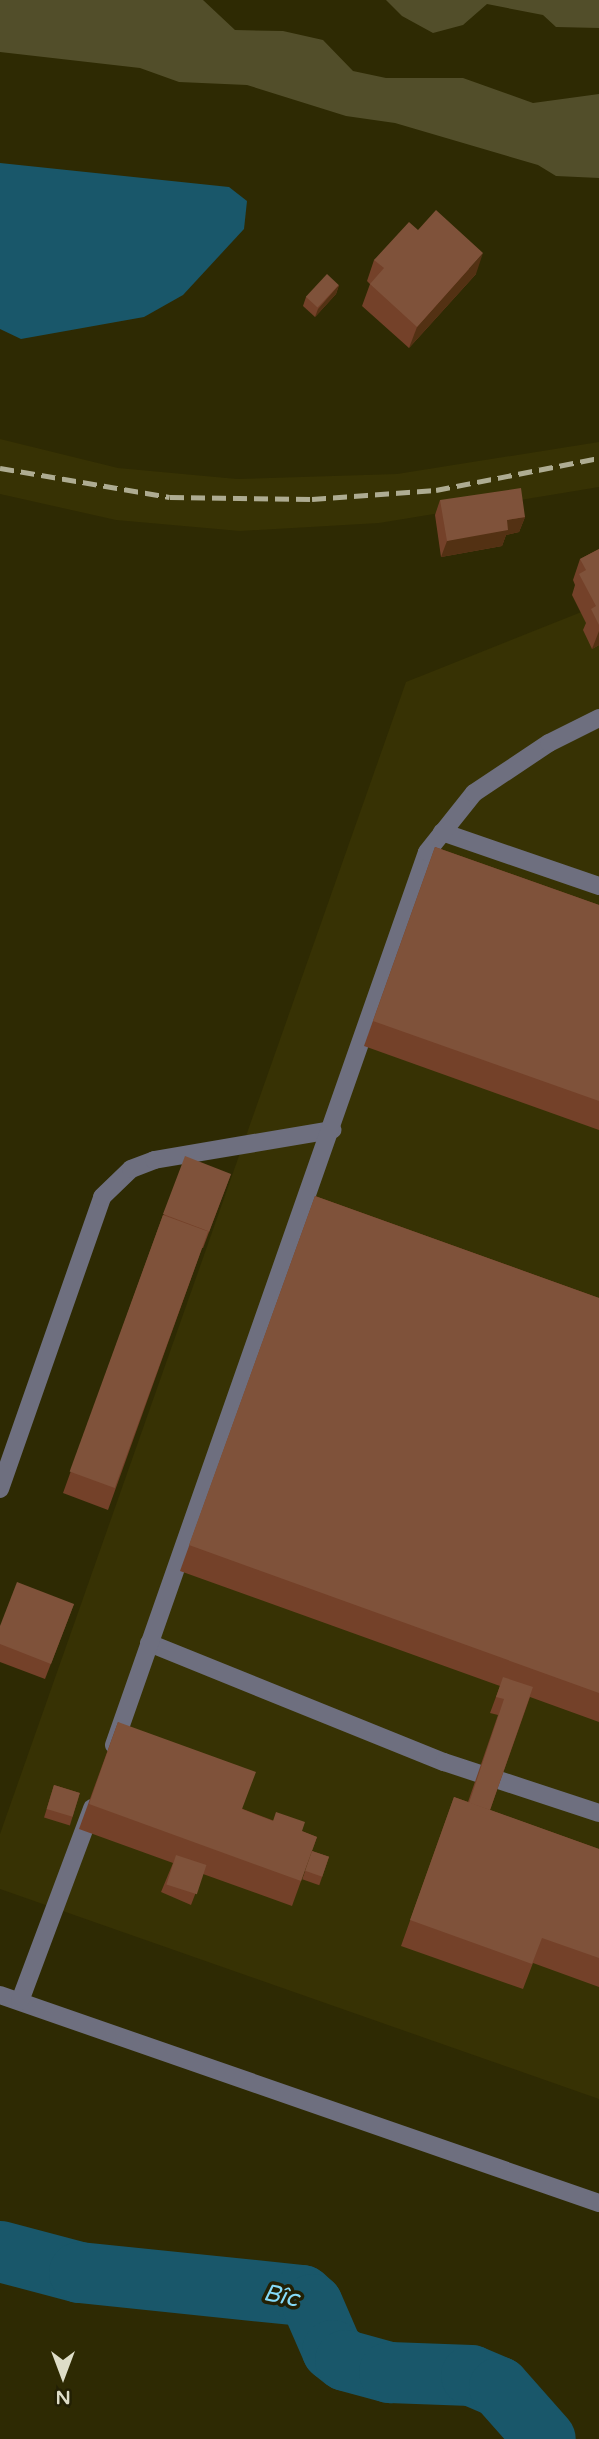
<!DOCTYPE html>
<html>
<head>
<meta charset="utf-8">
<style>
	body { margin:0 }
	#map { position:relative; width:599px; height:2439px; overflow:hidden; background:#2e2a03; font-family:"Varela Round",sans-serif }
	div>[style] { position:absolute }
	[style*='--x'] { left:calc(var(--x)*1px); top:calc(var(--y)*1px); width:calc(var(--w)*1px); rotate:calc(var(--a)*1deg) }
	.built>* { inset:0; background:#373204 }
	.green>* { inset:0; background:#524e2a }
	.water>* { inset:0; background:#19576a }
	.river>* { height:61px; margin:-30.5px; padding:0 30.5px; transform-origin:30.5px; border-radius:30.5px; background:#19576a }
	.minor>* { height:18px; margin:-9px; padding:0 9px; transform-origin:9px; border-radius:9px; background:#6e6f7f }
	.rail>* { height:5px; margin-top:-2.5px; transform-origin:0; background:repeating-linear-gradient(90deg,#aeac92 0 14px,transparent 0 21px) }
	.wall>* { inset:0; background:#744129; transform-origin:0 0 }
	.shaded-wall>* { inset:0; background:#533113 }
	.building>* { inset:0; background:#7f523a; transform-origin:0 0 }
	span { translate:-50% -50%; white-space:nowrap; text-align:center; line-height:1.15; -webkit-text-stroke:7px #232004; paint-order:stroke }
	.water-label { font-size:24px; color:#86dbf9; font-style:italic }
	.north { position:absolute; left:28px; top:2341px; width:70px; height:70px; -webkit-text-stroke:5px #232004; paint-order:stroke; rotate:180deg; font-size:19px; font-weight:700; line-height:28px; text-align:center; color:#deddc8 }
	.north::after { content:''; display:block; margin:auto; width:24px; height:32px; background:#deddc8; clip-path:polygon(50% 0,100% 100%,50% 72%,0 100%) }
</style>
</head>
<body>
<div id="map">
	<div class="built">
		<i style="clip-path:polygon(0 439px,118px 468px,237px 479px,397px 474px,599px 442px,599px 487px,379px 523px,240px 531px,116px 520px,0 494px)"></i>
		<i style="clip-path:polygon(599px 605px,599px 2099px,0 1889px,0 1834px,406px 682px)"></i>
	</div>
	<div class="green">
		<i style="clip-path:polygon(0 0,203px 0,235px 30px,283px 31px,323px 40px,353px 71px,386px 78px,463px 78px,533px 103px,599px 94px,599px 178px,556px 176px,538px 165px,395px 123px,346px 116px,247px 85px,179px 82px,140px 68px,0 52px)"></i>
		<i style="clip-path:polygon(386px 0,599px 0,599px 28px,556px 27px,543px 15px,487px 4px,463px 25px,433px 33px,402px 16px)"></i>
	</div>
	<div class="water">
		<i style="clip-path:polygon(0 163px,229px 187px,247px 201px,244px 229px,183px 295px,144px 317px,21px 339px,0 329px)"></i>
	</div>
	<div class="river">
		<i style="--x:0;--y:2251;--w:82;--a:14.9"></i>
		<i style="--x:79;--y:2272;--w:224;--a:5.9"></i>
		<i style="--x:302;--y:2295;--w:13;--a:42"></i>
		<i style="--x:312;--y:2304;--w:50;--a:66.5"></i>
		<i style="--x:332;--y:2350;--w:16;--a:38"></i>
		<i style="--x:345;--y:2360;--w:46;--a:15.3"></i>
		<i style="--x:389;--y:2372;--w:82;--a:2.1"></i>
		<i style="--x:471;--y:2375;--w:30;--a:23"></i>
		<i style="--x:499;--y:2387;--w:69;--a:48.5"></i>
	</div>
	<div class="minor">
		<i style="--x:442;--y:832;--w:166;--a:19"></i>
		<i style="--x:0;--y:1489;--w:309;--a:-70.7"></i>
		<i style="--x:102;--y:1197;--w:40;--a:-44"></i>
		<i style="--x:131;--y:1169;--w:25;--a:-21"></i>
		<i style="--x:154;--y:1160;--w:181;--a:-9.6"></i>
		<i style="--x:149;--y:1643;--w:318;--a:22"></i>
		<i style="--x:444;--y:1762;--w:163;--a:18.2"></i>
		<i style="--x:114;--y:1745;--w:946;--a:-70.68"></i>
		<i style="--x:427;--y:852;--w:75;--a:-51.5"></i>
		<i style="--x:474;--y:793;--w:90;--a:-33.7"></i>
		<i style="--x:549;--y:743;--w:56;--a:-26.6"></i>
		<i style="--x:0;--y:1995;--w:634;--a:19.15"></i>
		<i style="--x:20;--y:2001;--w:206;--a:-69.5"></i>
	</div>
	<div class="rail">
		<i style="--x:0;--y:468;--w:172;--a:9.7"></i>
		<i style="--x:170;--y:497;--w:142;--a:0.8"></i>
		<i style="--x:312;--y:499;--w:124;--a:-4.2"></i>
		<i style="--x:436;--y:490;--w:166;--a:-11.1"></i>
	</div>
	<div class="wall">
		<i style="clip-path:polygon(418px 230px,476px 274px,409px 348px,362px 306px,370px 284px,367px 281px,374px 260px)"></i>
		<i style="clip-path:polygon(339px 285px,336px 294px,315px 317px,303px 306px,306px 297px)"></i>
		<i style="clip-path:polygon(440px 500px,525px 517px,519px 532px,506px 535px,502px 546px,441px 557px,435px 515px)"></i>
		<i style="clip-path:polygon(599px 549px,599px 645px,592px 649px,583px 630px,586px 623px,572px 595px,575px 585px,573px 580px,580px 559px)"></i>
		<i style="clip-path:polygon(435px 847px,599px 905px,599px 1130px,364px 1046px)"></i>
		<i style="clip-path:polygon(231px 1174px,203px 1248px,202px 1248px,108px 1510px,63px 1493px,163px 1215px)"></i>
		<i style="clip-path:polygon(315px 1196px,599px 1298px,599px 1722px,530px 1697px,490px 1810px,599px 1849px,599px 1987px,533px 1963px,523px 1989px,401px 1946px,454px 1797px,468px 1802px,498px 1715px,490px 1713px,500px 1686px,180px 1571px)"></i>
		<i style="clip-path:polygon(74px 1604px,45px 1679px,0 1662px,0 1626px)"></i>
		<i style="clip-path:polygon(118px 1722px,243px 1809px,317px 1837px,292px 1906px,203px 1874px,191px 1905px,161px 1892px,173px 1863px,79px 1829px)"></i>
		<i style="left:54px;top:1785px;width:27px;height:34px;rotate:17deg"></i>
		<i style="left:312px;top:1851px;width:18px;height:30px;rotate:19deg"></i>
	</div>
	<div class="shaded-wall">
		<i style="clip-path:polygon(483px 253px,476px 274px,409px 348px,417px 327px)"></i>
		<i style="clip-path:polygon(339px 285px,336px 294px,315px 317px,318px 309px)"></i>
		<i style="clip-path:polygon(525px 517px,519px 532px,506px 535px,502px 546px,441px 557px,447px 541px,507px 520px)"></i>
		<i style="clip-path:polygon(599px 631px,599px 645px,592px 649px)"></i>
	</div>
	<div class="building">
		<i style="clip-path:polygon(436px 210px,483px 253px,417px 327px,370px 284px,384px 268px,374px 260px,409px 222px,418px 230px)"></i>
		<i style="left:327px;top:274px;width:16px;height:31px;rotate:43deg"></i>
		<i style="clip-path:polygon(521px 488px,525px 517px,507px 520px,508px 530px,447px 541px,440px 500px)"></i>
		<i style="clip-path:polygon(599px 549px,599px 625px,591px 609px,596px 606px,579px 574px,586px 570px,580px 559px)"></i>
		<i style="clip-path:polygon(435px 847px,599px 905px,599px 1101px,373px 1021px)"></i>
		<i style="clip-path:polygon(185px 1156px,231px 1174px,209px 1232px,208px 1231px,163px 1214px)"></i>
		<i style="clip-path:polygon(315px 1196px,599px 1298px,599px 1693px,189px 1545px)"></i>
		<i style="left:163px;top:1215px;width:48px;height:273px;rotate:20deg"></i>
		<i style="clip-path:polygon(17px 1582px,74px 1604px,51px 1664px,0 1644px,0 1626px)"></i>
		<i style="clip-path:polygon(503px 1677px,533px 1687px,490px 1810px,469px 1803px,504px 1699px,496px 1697px)"></i>
		<i style="clip-path:polygon(118px 1722px,256px 1772px,242px 1809px,273px 1821px,276px 1812px,305px 1822px,302px 1831px,317px 1837px,301px 1881px,89px 1804px)"></i>
		<i style="left:54px;top:1785px;width:27px;height:25px;rotate:17deg"></i>
		<i style="clip-path:polygon(454px 1797px,599px 1849px,599px 1958px,542px 1938px,532px 1964px,410px 1920px)"></i>
		<i style="left:312px;top:1851px;width:18px;height:21px;rotate:19deg"></i>
		<i style="left:176px;top:1855px;width:32px;height:31px;rotate:18deg"></i>
	</div>
	<div class="water-label">
		<span style="left:281px;top:2296px;rotate:12deg">Bîc</span>
	</div>
	<div class="north">N</div>
</div>
</body>
</html>
